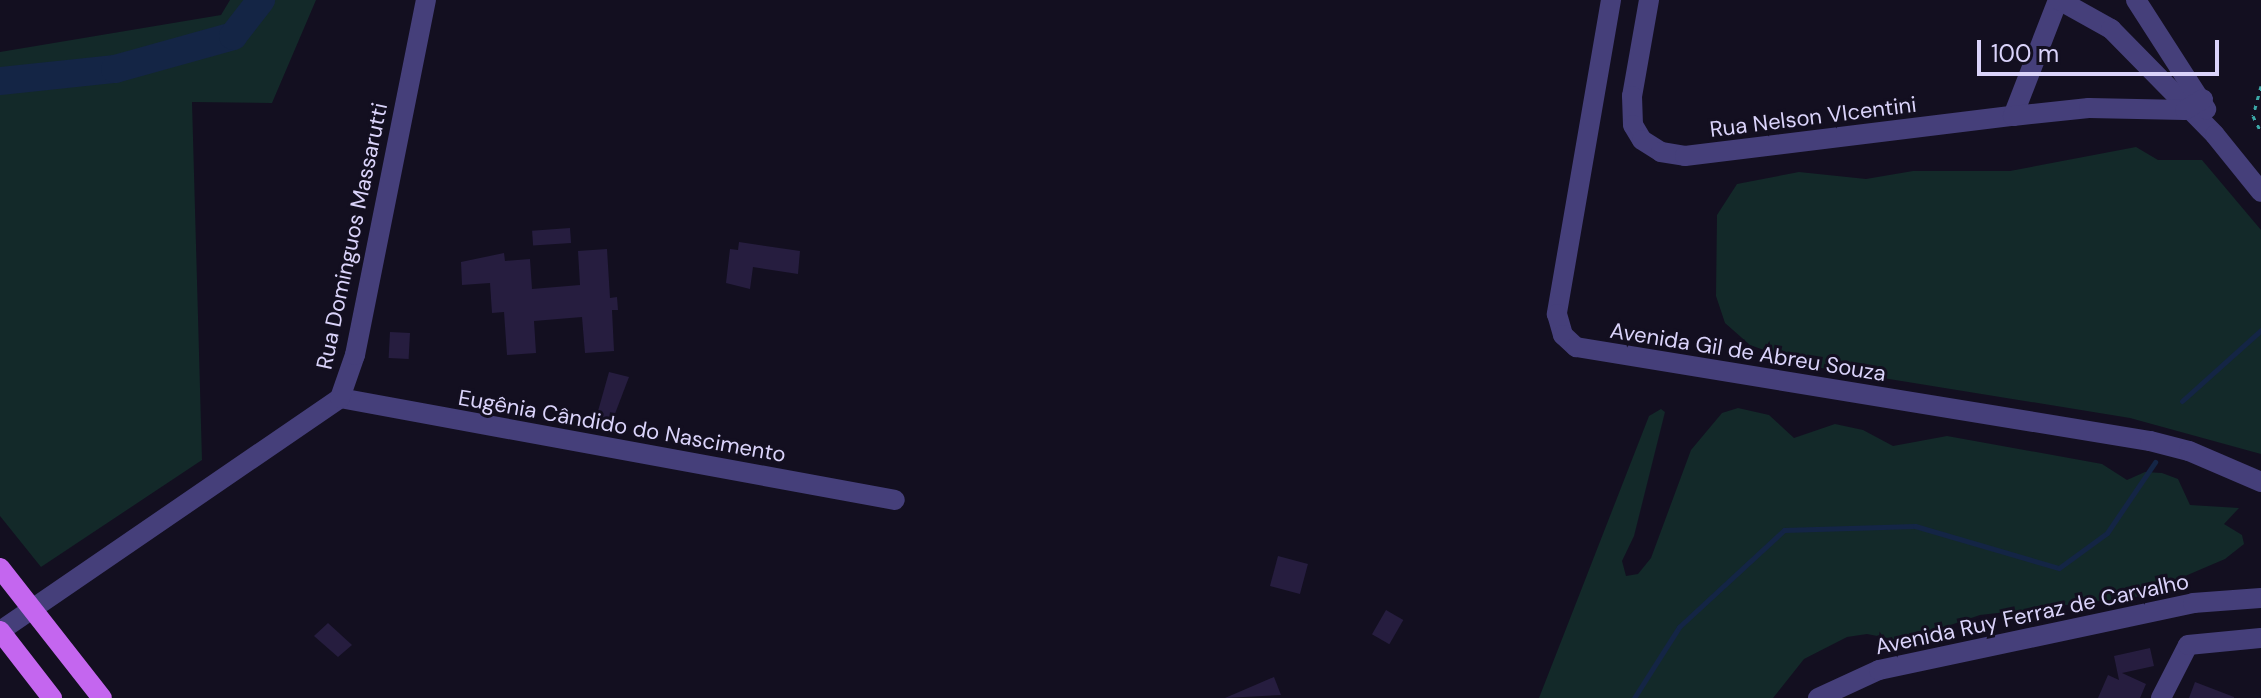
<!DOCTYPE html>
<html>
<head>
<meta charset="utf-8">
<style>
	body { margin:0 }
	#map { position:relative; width:2261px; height:698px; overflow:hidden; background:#130f20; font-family:"DM Sans",sans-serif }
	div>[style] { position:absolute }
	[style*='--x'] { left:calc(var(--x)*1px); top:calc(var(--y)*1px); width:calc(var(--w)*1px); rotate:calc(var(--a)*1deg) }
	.green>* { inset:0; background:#132929 }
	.stream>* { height:5px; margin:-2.5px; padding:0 2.5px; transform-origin:2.5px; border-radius:2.5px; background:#142545 }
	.river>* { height:28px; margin:-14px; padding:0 14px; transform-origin:14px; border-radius:14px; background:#142545 }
	.building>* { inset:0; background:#261d3f; transform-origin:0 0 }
	.path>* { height:3px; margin-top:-1.5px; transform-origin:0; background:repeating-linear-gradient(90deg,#3ba7a7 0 4px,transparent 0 10px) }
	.minor>* { height:20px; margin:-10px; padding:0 10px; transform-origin:10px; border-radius:10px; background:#453f7a }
	.major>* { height:20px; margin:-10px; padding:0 10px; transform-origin:10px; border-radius:10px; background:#c466ef }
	span { translate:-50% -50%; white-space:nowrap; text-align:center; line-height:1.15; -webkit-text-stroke:6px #130f20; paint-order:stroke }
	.street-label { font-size:22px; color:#dad3fa }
	.scale { position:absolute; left:1977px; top:40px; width:242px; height:36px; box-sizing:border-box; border:4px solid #dad3fa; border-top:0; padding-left:10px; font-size:24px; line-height:28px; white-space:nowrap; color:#dad3fa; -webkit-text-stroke:6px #130f20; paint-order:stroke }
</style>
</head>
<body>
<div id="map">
	<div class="green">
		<i style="clip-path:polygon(230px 0,316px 0,272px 103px,192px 102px,202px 460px,41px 567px,0 516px,0 52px,221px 15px)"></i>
		<i style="clip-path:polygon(2136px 147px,2158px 160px,2202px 160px,2261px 230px,2261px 454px,2130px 418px,1809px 366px,1750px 345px,1725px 323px,1716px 296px,1717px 215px,1737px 184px,1799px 172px,1866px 179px,1913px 171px,2010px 171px)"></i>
		<i style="clip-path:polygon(1738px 408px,1769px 415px,1794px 438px,1835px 424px,1863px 430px,1893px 446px,1947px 436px,2102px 464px,2127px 480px,2145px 472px,2162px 473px,2178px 479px,2190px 505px,2239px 508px,2224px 524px,2242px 535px,2244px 544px,2225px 559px,2136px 597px,1980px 615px,1903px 641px,1867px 634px,1847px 637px,1804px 659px,1773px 698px,1539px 698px,1649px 416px,1661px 409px,1665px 412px,1634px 536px,1622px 561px,1626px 576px,1638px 574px,1651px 558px,1691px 450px,1722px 413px)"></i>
	</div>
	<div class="stream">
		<i style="--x:2182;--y:401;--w:106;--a:-41.9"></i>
		<i style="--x:1634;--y:698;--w:84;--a:-57.6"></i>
		<i style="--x:1679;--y:627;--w:143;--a:-42.7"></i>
		<i style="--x:1784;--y:530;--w:131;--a:-1.7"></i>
		<i style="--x:1915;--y:526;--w:150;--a:16.3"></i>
		<i style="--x:2059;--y:568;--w:59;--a:-36.1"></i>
		<i style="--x:2107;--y:533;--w:86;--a:-55.9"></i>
	</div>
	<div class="river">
		<i style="--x:0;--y:81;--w:116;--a:-6"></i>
		<i style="--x:115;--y:69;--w:123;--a:-15.6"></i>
		<i style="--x:233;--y:36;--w:46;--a:-52.1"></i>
	</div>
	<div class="building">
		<i style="left:570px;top:228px;width:15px;height:38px;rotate:86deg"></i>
		<i style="clip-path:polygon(739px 242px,800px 251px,798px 274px,753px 267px,750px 289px,726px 283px,730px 249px,738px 250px)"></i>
		<i style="clip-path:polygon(607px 249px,610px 298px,617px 297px,618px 310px,612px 310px,614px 351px,585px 353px,582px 317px,534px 321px,536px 353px,507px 355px,504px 312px,492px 313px,490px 283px,462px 285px,461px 262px,504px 253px,505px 261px,530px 259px,532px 289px,580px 285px,578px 251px)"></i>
		<i style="left:390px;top:332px;width:20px;height:26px;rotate:3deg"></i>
		<i style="clip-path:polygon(609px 372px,629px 377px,608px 432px,593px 429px)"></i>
		<i style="left:1278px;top:556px;width:31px;height:31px;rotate:15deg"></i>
		<i style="left:1386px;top:610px;width:20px;height:28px;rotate:30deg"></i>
		<i style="clip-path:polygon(328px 623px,352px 645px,338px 657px,314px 636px)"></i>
		<i style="clip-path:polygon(2150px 648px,2154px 666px,2122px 673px,2146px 684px,2140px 698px,2098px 698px,2108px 675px,2119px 680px,2114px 656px)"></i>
		<i style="clip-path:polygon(1274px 677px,1281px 695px,1225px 698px)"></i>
		<i style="clip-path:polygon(2195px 682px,2234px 697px,2234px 698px,2189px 698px)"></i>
	</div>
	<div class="path">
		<i style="--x:2261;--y:86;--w:31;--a:105"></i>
		<i style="--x:2253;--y:116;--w:18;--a:63"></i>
	</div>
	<div class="minor">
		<i style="--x:1611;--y:0;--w:319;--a:99.8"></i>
		<i style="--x:1557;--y:314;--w:22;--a:74"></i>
		<i style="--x:1563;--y:335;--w:18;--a:43"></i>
		<i style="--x:1576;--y:347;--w:582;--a:9.3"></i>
		<i style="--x:2150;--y:441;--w:40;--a:14.4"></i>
		<i style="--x:2189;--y:451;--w:78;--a:23.3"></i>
		<i style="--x:1649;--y:0;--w:97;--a:100"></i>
		<i style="--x:1632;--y:96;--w:29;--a:88"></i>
		<i style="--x:1633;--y:125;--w:17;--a:59"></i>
		<i style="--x:1642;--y:140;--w:22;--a:32"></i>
		<i style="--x:1661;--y:152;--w:24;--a:9"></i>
		<i style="--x:1685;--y:156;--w:330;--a:-7"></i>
		<i style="--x:2013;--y:116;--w:124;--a:-68.8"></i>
		<i style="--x:2059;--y:0;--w:60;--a:29.1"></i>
		<i style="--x:2111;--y:29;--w:148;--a:45.5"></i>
		<i style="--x:2215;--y:135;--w:73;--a:51.1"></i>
		<i style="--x:2136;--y:0;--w:130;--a:57.3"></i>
		<i style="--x:2013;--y:116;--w:76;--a:-6"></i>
		<i style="--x:2089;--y:108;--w:96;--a:1.2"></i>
		<i style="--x:2185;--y:110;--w:21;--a:-31"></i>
		<i style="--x:340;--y:398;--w:564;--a:10.41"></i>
		<i style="--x:0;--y:631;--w:412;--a:-34.4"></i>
		<i style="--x:340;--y:398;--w:46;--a:-70.8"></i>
		<i style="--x:355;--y:355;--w:362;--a:-78.7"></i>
		<i style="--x:1818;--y:698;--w:67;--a:-24.7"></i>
		<i style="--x:1879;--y:670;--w:321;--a:-12"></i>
		<i style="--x:2193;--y:603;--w:68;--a:-4.2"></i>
		<i style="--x:2161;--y:698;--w:59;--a:-63"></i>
		<i style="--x:2188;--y:645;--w:73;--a:-5.5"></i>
	</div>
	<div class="major">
		<i style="--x:0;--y:568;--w:165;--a:51.9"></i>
		<i style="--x:0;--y:631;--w:85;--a:52.2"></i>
	</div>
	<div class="street-label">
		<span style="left:1813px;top:117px;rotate:-7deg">Rua Nelson VIcentini</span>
		<span style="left:352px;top:236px;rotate:-78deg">Rua Dominguos Massarutti</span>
		<span style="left:1748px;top:352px;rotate:9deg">Avenida Gil de Abreu Souza</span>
		<span style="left:622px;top:426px;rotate:10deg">Eugênia Cândido do Nascimento</span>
		<span style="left:2032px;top:614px;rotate:-12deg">Avenida Ruy Ferraz de Carvalho</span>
	</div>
	<div class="scale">100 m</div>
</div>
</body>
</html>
